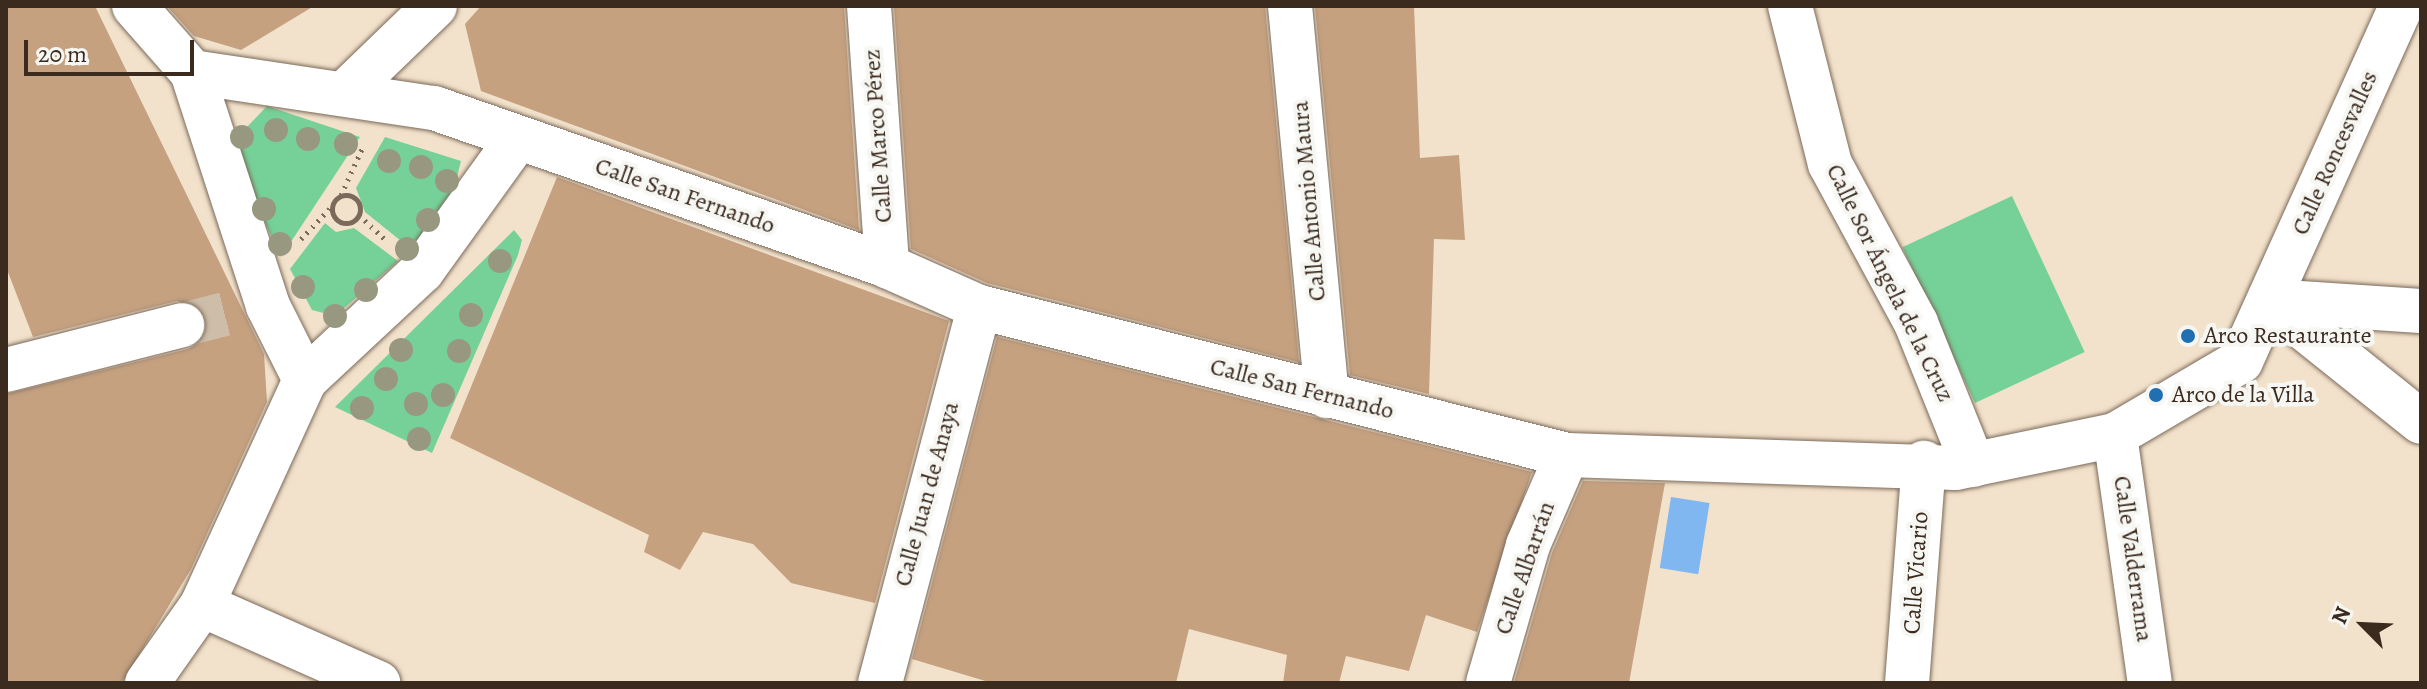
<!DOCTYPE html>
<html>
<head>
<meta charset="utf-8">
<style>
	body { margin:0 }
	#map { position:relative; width:2427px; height:689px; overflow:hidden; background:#f3e2cb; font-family:Alegreya,serif }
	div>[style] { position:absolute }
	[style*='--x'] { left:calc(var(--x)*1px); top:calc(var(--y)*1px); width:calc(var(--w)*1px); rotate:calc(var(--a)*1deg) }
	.green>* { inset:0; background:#76d198; transform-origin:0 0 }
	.water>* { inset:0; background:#81b7f0; transform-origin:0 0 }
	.building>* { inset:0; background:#c5a180 }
	.minor-tunnel>* { height:44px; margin-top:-22px; transform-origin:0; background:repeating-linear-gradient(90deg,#cebda8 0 44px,transparent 0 66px) }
	.path>* { height:5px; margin-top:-2.5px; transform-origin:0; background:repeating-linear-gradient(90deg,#7b6a5b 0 2px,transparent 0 8px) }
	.path>.ring { margin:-2.5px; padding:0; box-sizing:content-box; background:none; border:5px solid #7b6a5b; border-radius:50% }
	.roads { filter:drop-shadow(0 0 2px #7b6a5b) drop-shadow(0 0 2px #7b6a5b) }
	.minor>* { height:44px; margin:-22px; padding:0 22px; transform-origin:22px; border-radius:22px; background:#fff }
	.trees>* { width:24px; height:24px; margin:-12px; border-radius:50%; background:#989880 }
	.dots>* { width:22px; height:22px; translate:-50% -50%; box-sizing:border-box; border:4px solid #f6f6f2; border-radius:50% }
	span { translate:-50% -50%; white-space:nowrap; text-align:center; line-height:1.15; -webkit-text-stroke:8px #f6f6f2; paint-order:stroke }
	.street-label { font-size:24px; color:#3b2a1e }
	.poi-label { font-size:24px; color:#3b2a1e }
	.left { translate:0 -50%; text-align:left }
	.frame { position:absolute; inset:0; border:8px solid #3b2a1e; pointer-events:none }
	.north { position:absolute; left:2323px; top:585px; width:80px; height:80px; -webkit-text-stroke:6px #f6f6f2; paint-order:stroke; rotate:294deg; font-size:22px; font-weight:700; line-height:32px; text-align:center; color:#3b2a1e }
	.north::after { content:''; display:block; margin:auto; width:28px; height:36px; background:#3b2a1e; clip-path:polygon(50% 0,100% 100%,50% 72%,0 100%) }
	.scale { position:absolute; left:24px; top:40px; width:170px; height:36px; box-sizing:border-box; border:4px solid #3b2a1e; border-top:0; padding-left:10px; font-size:24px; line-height:28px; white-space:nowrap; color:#3b2a1e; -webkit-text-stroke:6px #f6f6f2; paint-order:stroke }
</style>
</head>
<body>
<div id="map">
	<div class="green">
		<i style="clip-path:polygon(267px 106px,360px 137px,281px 257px,229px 146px)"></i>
		<i style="clip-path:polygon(385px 137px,461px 161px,452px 197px,411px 249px,365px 212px,356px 188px)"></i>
		<i style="left:2012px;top:196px;width:172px;height:121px;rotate:65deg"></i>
		<i style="clip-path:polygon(325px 223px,336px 232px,354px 228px,398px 261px,335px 316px,312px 310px,290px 269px)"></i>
		<i style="clip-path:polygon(514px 230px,522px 240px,518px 255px,432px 453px,335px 407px)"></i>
	</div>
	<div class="water">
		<i style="left:1671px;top:497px;width:39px;height:72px;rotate:9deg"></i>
	</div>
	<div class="building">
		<i style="clip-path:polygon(6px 6px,95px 6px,264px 354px,267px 402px,191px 569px,122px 683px,6px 683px,6px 394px,188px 349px,200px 342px,206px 320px,199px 307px,177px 301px,33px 337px,6px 267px)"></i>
		<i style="clip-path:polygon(167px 6px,314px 6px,241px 50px,194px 36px)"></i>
		<i style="clip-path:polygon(481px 6px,844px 6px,859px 230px,481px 91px,465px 24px)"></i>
		<i style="clip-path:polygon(894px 6px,1265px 6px,1299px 362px,987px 283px,911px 249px)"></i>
		<i style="clip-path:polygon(1315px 6px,1414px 6px,1420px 158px,1459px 155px,1465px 240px,1434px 239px,1429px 394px,1350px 375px)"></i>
		<i style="clip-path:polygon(557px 177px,949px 321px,875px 603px,791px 583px,753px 544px,703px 532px,680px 570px,644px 552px,649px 535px,450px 438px)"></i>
		<i style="clip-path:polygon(997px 337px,1532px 472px,1477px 632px,1426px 615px,1409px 671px,1346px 656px,1339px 683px,1283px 683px,1287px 655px,1189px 629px,1176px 683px,992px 683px,912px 659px)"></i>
		<i style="clip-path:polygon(1583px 481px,1665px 483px,1629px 683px,1514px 683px,1552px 553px)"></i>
	</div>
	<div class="minor-tunnel">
		<i style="--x:182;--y:325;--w:61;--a:-14.3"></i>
	</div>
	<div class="path">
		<i class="ring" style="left:332px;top:195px;width:23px;height:23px"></i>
		<i style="--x:341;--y:195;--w:51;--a:-65.5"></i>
		<i style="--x:359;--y:215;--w:35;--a:43"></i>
		<i style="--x:301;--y:239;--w:44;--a:-46.8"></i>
	</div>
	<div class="roads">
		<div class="minor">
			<i style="--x:134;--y:6;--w:88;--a:48.7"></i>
			<i style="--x:192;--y:72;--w:246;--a:72"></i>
			<i style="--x:268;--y:306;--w:83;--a:63.4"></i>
			<i style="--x:869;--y:6;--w:261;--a:86"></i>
			<i style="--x:1290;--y:6;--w:392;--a:84.6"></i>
			<i style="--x:1790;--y:6;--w:163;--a:75.8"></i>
			<i style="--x:1830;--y:164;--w:181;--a:61.6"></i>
			<i style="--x:1916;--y:323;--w:153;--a:68.1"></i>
			<i style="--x:192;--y:72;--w:245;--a:8.5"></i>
			<i style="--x:434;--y:108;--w:480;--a:19.2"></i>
			<i style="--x:887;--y:266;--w:101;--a:24"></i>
			<i style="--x:979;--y:307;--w:606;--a:14.13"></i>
			<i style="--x:1567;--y:455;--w:389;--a:1.9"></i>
			<i style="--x:1956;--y:468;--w:162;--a:-11.7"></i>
			<i style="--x:2115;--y:435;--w:146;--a:-30.4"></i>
			<i style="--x:2241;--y:361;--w:389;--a:-65.7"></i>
			<i style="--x:348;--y:90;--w:121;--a:-44"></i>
			<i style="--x:2270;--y:301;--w:193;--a:38.7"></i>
			<i style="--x:2270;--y:301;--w:151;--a:3.8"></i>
			<i style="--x:6;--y:370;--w:182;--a:-14.3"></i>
			<i style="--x:2115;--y:435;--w:250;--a:82"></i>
			<i style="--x:202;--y:605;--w:193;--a:23.9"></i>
			<i style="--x:147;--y:683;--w:95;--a:-54.8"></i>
			<i style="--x:202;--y:605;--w:247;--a:-65.4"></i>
			<i style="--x:305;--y:380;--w:160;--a:-43"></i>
			<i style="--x:422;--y:271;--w:164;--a:-54.2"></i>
			<i style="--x:880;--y:683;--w:389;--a:-75.2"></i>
			<i style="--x:1488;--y:683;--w:144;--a:-73.8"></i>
			<i style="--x:1528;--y:545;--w:98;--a:-66.6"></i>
			<i style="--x:1907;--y:683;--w:221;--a:-85.6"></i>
		</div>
	</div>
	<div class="trees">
		<i style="left:276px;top:130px"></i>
		<i style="left:242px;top:137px"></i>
		<i style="left:308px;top:139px"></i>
		<i style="left:346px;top:144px"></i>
		<i style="left:389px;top:161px"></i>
		<i style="left:421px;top:167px"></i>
		<i style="left:447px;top:181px"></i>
		<i style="left:264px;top:209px"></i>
		<i style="left:428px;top:220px"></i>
		<i style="left:280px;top:244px"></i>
		<i style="left:407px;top:249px"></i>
		<i style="left:500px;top:261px"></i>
		<i style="left:303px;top:287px"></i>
		<i style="left:366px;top:290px"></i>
		<i style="left:471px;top:315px"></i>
		<i style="left:335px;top:316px"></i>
		<i style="left:401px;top:350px"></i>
		<i style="left:459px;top:351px"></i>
		<i style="left:386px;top:379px"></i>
		<i style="left:443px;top:395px"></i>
		<i style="left:416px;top:404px"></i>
		<i style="left:362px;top:408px"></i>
		<i style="left:419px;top:439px"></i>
	</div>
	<div class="dots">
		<i style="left:2188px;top:336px;background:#1f6fb2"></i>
		<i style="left:2156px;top:395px;background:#1f6fb2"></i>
	</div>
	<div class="street-label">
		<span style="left:878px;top:136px;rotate:-94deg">Calle Marco Pérez</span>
		<span style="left:2335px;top:153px;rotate:-66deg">Calle Roncesvalles</span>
		<span style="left:685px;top:196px;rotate:19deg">Calle San Fernando</span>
		<span style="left:1309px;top:201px;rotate:-95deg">Calle Antonio Maura</span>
		<span style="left:1890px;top:283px;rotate:64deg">Calle Sor Ángela de la Cruz</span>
		<span style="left:1302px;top:389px;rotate:14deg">Calle San Fernando</span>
		<span style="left:927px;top:494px;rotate:-75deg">Calle Juan de Anaya</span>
		<span style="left:2133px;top:559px;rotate:82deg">Calle Valderrama</span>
		<span style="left:1525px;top:568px;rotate:-71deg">Calle Albarrán</span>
		<span style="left:1916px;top:573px;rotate:-86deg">Calle Vicario</span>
	</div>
	<div class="poi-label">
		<span class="left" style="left:2204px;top:336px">Arco Restaurante</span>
		<span class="left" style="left:2172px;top:395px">Arco de la Villa</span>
	</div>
	<div class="frame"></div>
	<div class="north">N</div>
	<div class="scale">20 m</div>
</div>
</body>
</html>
